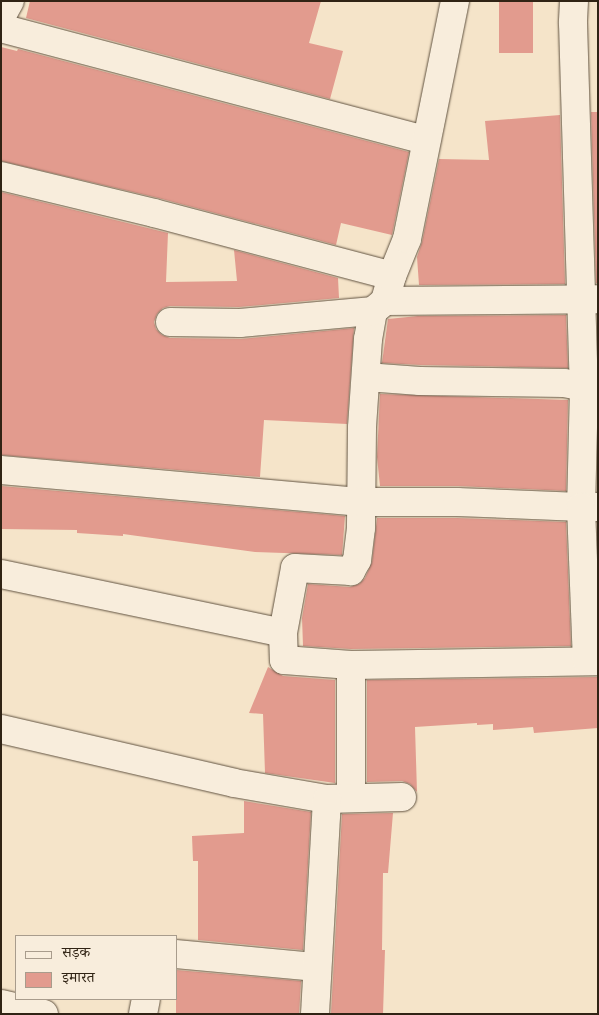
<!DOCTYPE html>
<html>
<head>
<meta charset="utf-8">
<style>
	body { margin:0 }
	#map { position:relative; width:599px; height:1015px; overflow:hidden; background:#f5e4c9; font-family:"Sorts Mill Goudy","Noto Serif Devanagari",serif }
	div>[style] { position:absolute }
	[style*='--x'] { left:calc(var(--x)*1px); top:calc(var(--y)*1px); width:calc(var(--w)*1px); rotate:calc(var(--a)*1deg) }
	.building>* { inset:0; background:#e29b8e; transform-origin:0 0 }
	.roads { filter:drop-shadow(0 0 1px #615341) drop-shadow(0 0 1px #615341) }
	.minor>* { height:28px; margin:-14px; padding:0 14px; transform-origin:14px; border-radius:14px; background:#f8eddc }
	span { translate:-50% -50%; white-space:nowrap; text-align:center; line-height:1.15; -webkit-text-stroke:5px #f8eddc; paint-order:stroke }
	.frame { position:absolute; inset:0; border:2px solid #302314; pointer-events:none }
	.legend { position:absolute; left:15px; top:935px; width:162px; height:65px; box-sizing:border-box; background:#f8eddc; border:1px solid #a89c8c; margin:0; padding:6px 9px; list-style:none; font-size:15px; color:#302314 }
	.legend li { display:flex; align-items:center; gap:10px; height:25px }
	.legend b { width:25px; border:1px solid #a89c8c }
</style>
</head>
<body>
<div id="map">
	<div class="building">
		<i style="clip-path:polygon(30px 1px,321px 1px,309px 43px,343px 51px,330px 99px,26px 18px)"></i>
		<i style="left:499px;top:1px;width:34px;height:52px"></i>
		<i style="clip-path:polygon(1px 47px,17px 51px,18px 49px,409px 152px,392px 235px,341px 223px,336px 245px,158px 198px,1px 161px)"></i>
		<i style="clip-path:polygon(591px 112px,598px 112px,598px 283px,596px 283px)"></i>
		<i style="clip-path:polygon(560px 115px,565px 284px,419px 285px,417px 257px,422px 242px,439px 159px,489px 160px,485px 121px)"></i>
		<i style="clip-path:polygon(1px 192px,168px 233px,166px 282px,237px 281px,234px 250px,338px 278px,339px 298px,239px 307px,170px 306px,163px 308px,157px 314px,154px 322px,156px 329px,162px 335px,170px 338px,241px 339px,354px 328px,347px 424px,264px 420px,260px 477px,1px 455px)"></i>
		<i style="clip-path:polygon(566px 315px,568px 368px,421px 365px,382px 363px,388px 319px,418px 316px)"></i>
		<i style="clip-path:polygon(380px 394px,568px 400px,566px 491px,458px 486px,380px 486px,377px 457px)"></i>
		<i style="clip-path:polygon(1px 486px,345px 516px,342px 555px,255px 552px,123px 534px,123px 536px,77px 533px,77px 530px,1px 529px)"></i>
		<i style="clip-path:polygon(377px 518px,457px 518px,566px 522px,571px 646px,351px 649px,303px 646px,302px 618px,308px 584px,350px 587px,359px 584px,365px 578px,372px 562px)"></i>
		<i style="clip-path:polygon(268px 667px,283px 676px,335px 680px,335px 783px,265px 773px,263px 714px,249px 713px)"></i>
		<i style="clip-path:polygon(598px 677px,598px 728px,534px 733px,533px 727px,493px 730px,493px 724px,477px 725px,477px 723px,415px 727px,417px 792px,410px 784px,402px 781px,367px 782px,367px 680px)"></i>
		<i style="clip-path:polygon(244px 801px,311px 812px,303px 950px,198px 940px,198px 861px,193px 861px,192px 836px,244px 833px)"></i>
		<i style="clip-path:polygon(393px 813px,388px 873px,383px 873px,382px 950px,385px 950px,383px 1014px,331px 1014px,342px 814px)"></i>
		<i style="clip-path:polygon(176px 970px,301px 981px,299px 1014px,176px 1014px)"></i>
	</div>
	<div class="roads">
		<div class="minor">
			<i style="--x:574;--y:1;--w:22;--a:93"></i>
			<i style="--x:573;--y:23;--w:364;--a:88.3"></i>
			<i style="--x:584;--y:387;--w:120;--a:91.4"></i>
			<i style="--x:581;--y:507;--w:17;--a:0"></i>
			<i style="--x:1;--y:17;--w:18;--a:-61"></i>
			<i style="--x:1;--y:28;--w:440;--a:14.8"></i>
			<i style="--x:1;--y:176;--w:157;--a:13.6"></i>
			<i style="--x:154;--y:213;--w:246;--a:14.8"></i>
			<i style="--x:392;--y:276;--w:40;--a:-68"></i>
			<i style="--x:407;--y:239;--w:243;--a:-78.6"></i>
			<i style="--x:392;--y:276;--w:26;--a:106"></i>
			<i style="--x:385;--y:301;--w:16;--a:140"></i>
			<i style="--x:373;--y:311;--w:28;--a:100"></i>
			<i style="--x:368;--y:339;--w:89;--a:93.9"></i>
			<i style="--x:362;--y:428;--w:100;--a:90.6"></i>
			<i style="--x:361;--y:528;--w:32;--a:97"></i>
			<i style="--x:357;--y:560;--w:13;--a:119"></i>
			<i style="--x:351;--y:571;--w:56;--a:-176.9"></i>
			<i style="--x:295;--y:568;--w:66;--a:100.5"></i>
			<i style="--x:283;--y:633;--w:27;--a:88"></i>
			<i style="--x:284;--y:660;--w:67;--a:4.3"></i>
			<i style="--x:351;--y:665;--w:247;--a:-0.9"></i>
			<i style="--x:385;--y:301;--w:213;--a:-0.5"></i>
			<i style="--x:170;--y:322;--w:70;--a:0.8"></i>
			<i style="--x:240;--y:323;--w:134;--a:-5.2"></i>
			<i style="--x:366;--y:377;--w:54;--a:4.2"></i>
			<i style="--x:420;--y:381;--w:144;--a:0.8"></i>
			<i style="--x:564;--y:383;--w:20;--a:11"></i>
			<i style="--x:584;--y:387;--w:14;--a:0"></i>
			<i style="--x:1;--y:470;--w:362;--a:5.1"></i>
			<i style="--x:362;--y:502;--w:95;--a:0"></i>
			<i style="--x:457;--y:502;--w:124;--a:2.3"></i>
			<i style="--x:581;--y:507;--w:154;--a:87.8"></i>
			<i style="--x:1;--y:574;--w:288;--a:11.8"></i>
			<i style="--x:351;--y:665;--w:133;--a:90"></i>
			<i style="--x:1;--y:729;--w:239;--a:13"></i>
			<i style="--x:234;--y:783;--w:94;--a:9.8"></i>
			<i style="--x:327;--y:799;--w:75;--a:-1.5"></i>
			<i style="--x:176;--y:954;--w:141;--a:5.3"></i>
			<i style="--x:1;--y:1004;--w:44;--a:13.1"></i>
			<i style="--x:143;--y:1014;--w:15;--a:-79"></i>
			<i style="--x:315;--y:1014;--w:215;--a:-86.8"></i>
		</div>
	</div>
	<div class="frame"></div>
	<ul class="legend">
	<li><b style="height:6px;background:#f8eddc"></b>सड़क</li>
	<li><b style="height:14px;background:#e29b8e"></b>इमारत</li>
	</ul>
</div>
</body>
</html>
